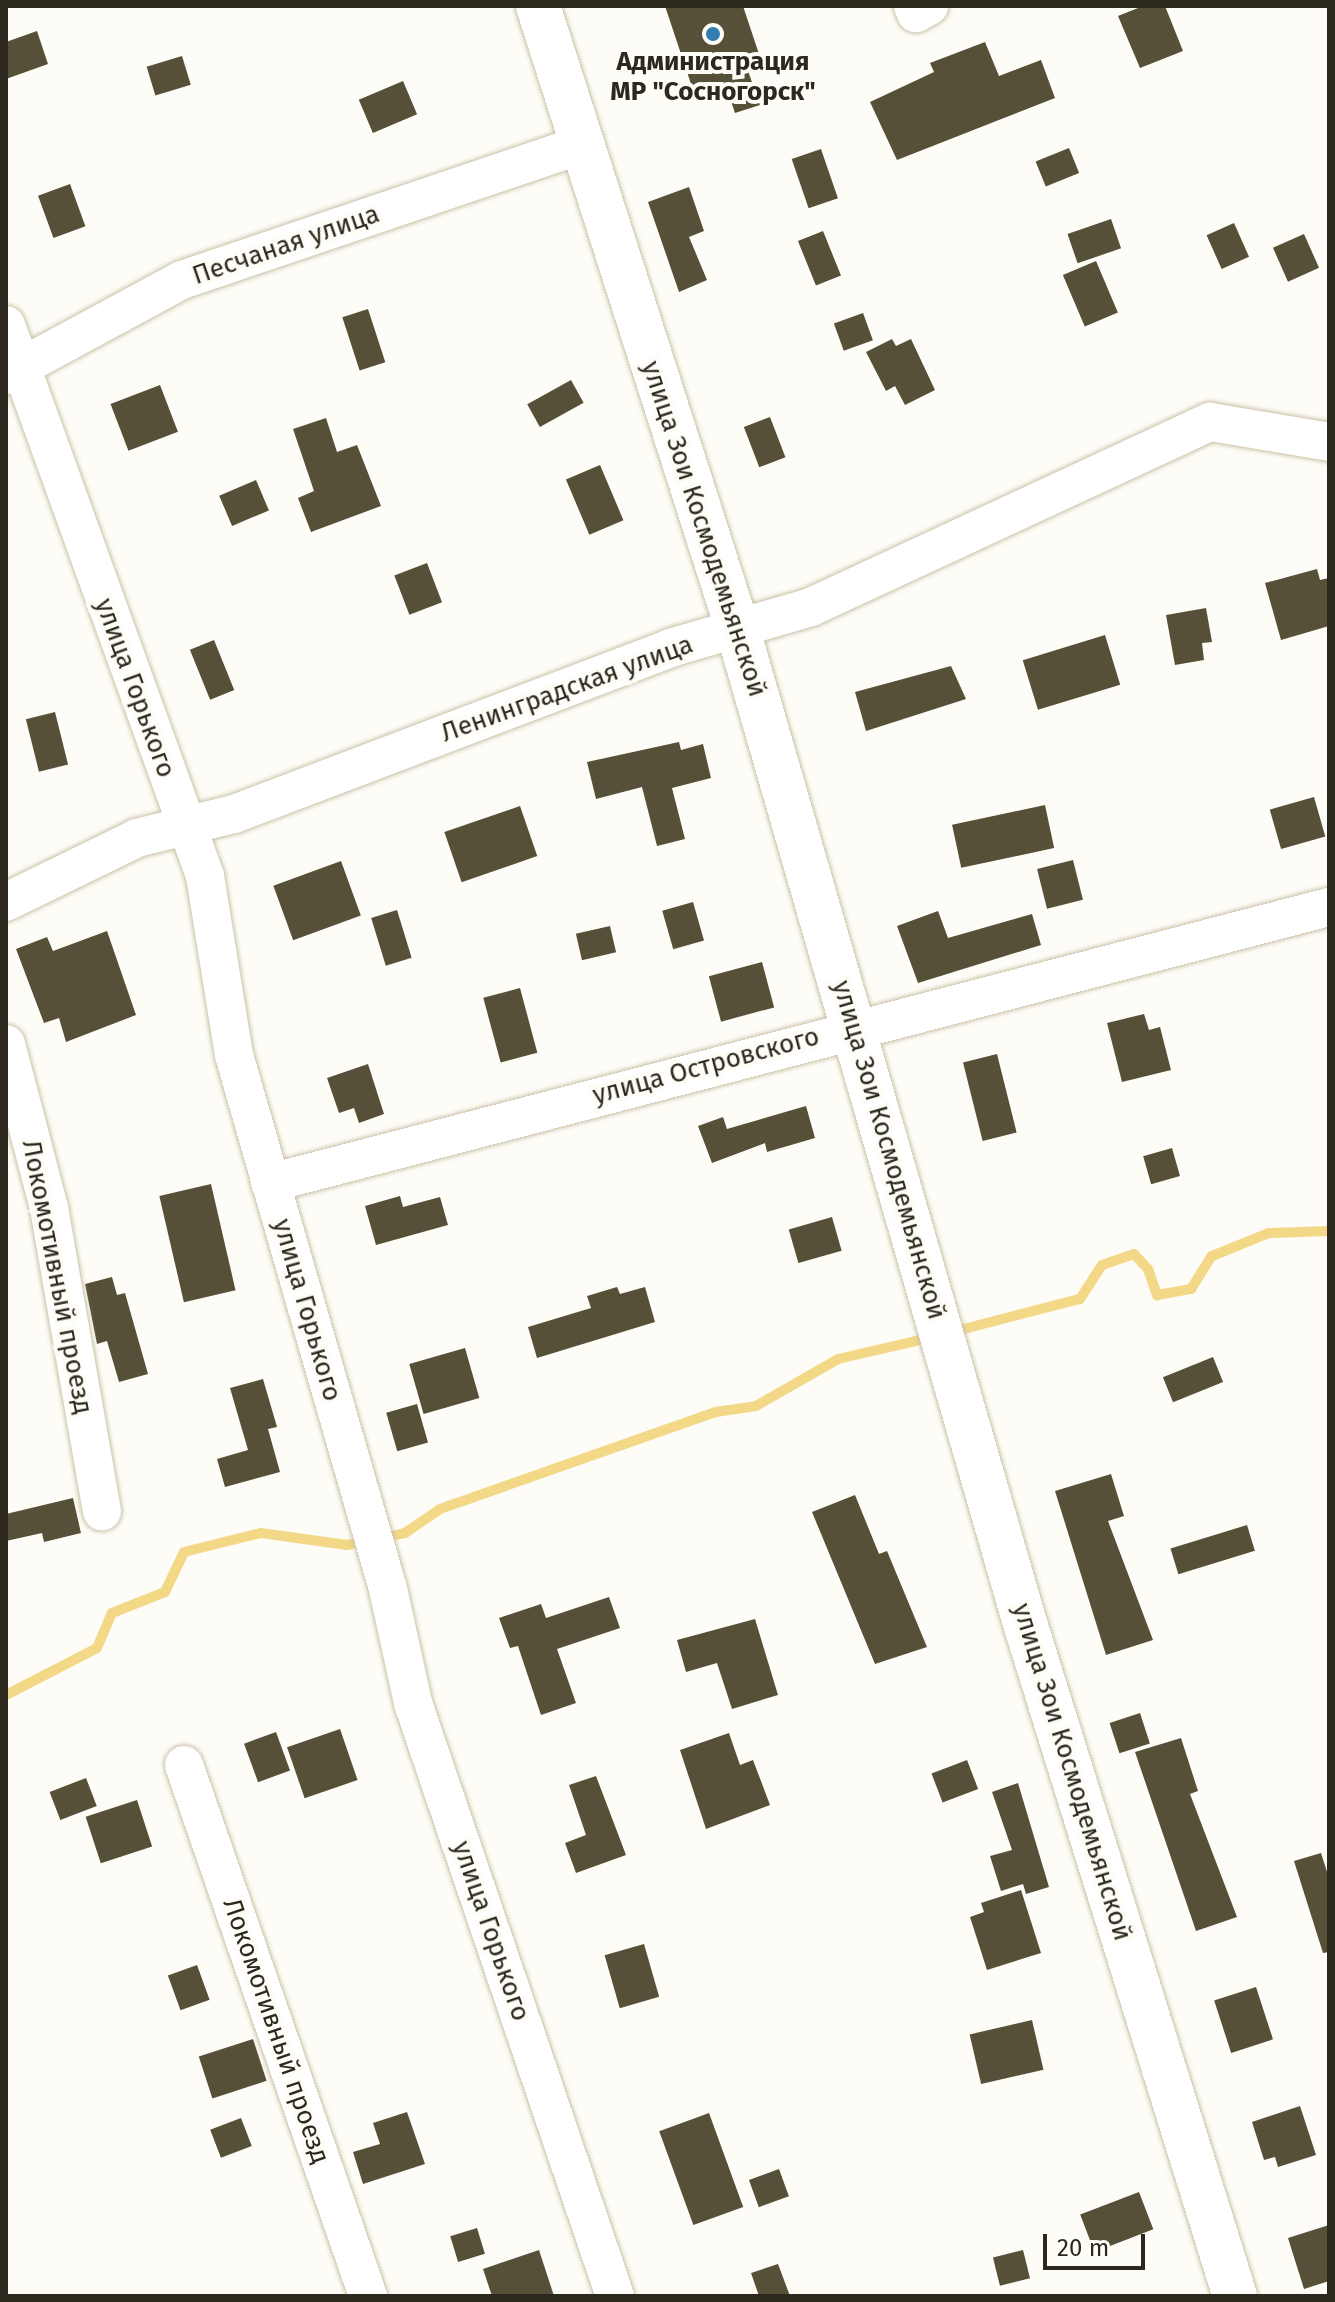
<!DOCTYPE html>
<html>
<head>
<meta charset="utf-8">
<style>
	body { margin:0 }
	#map { position:relative; width:1335px; height:2302px; overflow:hidden; background:#fdfcf6; font-family:"Fira Sans",sans-serif }
	div>[style] { position:absolute }
	[style*='--x'] { left:calc(var(--x)*1px); top:calc(var(--y)*1px); width:calc(var(--w)*1px); rotate:calc(var(--a)*1deg) }
	.stream>* { height:10px; margin:-5px; padding:0 5px; transform-origin:5px; border-radius:5px; background:#f2d887 }
	.building>* { inset:0; background:#575038; transform-origin:0 0 }
	.roads { filter:drop-shadow(0 0 2px #cac2a7) drop-shadow(0 0 2px #cac2a7) }
	.minor>* { height:38px; margin:-19px; padding:0 19px; transform-origin:19px; border-radius:19px; background:#fff }
	.tertiary>* { height:44px; margin:-22px; padding:0 22px; transform-origin:22px; border-radius:22px; background:#fff }
	.dots>* { width:22px; height:22px; translate:-50% -50%; box-sizing:border-box; border:4px solid #fdfcf6; border-radius:50% }
	span { translate:-50% -50%; white-space:nowrap; text-align:center; line-height:1.15; -webkit-text-stroke:8px #fdfcf6; paint-order:stroke }
	.poi-label { font-size:26px; color:#2c281e; font-weight:700 }
	.street-label { font-size:26px; color:#2c281e }
	.frame { position:absolute; inset:0; border:8px solid #2c281e; pointer-events:none }
	.scale { position:absolute; left:1043px; top:2234px; width:102px; height:36px; box-sizing:border-box; border:4px solid #2c281e; border-top:0; padding-left:10px; font-size:24px; line-height:28px; white-space:nowrap; color:#2c281e; -webkit-text-stroke:6px #fdfcf6; paint-order:stroke }
</style>
</head>
<body>
<div id="map">
	<div class="stream">
		<i style="--x:952;--y:1332;--w:132;--a:-14.5"></i>
		<i style="--x:1080;--y:1299;--w:40;--a:-57.1"></i>
		<i style="--x:1102;--y:1265;--w:34;--a:-19"></i>
		<i style="--x:1134;--y:1254;--w:21;--a:47"></i>
		<i style="--x:1148;--y:1269;--w:28;--a:71"></i>
		<i style="--x:1157;--y:1295;--w:35;--a:-10"></i>
		<i style="--x:1191;--y:1289;--w:39;--a:-58"></i>
		<i style="--x:1212;--y:1256;--w:61;--a:-22"></i>
		<i style="--x:1269;--y:1233;--w:60;--a:-1.9"></i>
		<i style="--x:6;--y:1695;--w:102;--a:-27.3"></i>
		<i style="--x:97;--y:1648;--w:38;--a:-67"></i>
		<i style="--x:112;--y:1613;--w:57;--a:-21.6"></i>
		<i style="--x:165;--y:1592;--w:44;--a:-64.6"></i>
		<i style="--x:184;--y:1552;--w:79;--a:-13.9"></i>
		<i style="--x:261;--y:1533;--w:87;--a:7.9"></i>
		<i style="--x:347;--y:1545;--w:59;--a:-11.7"></i>
		<i style="--x:405;--y:1533;--w:42;--a:-34.4"></i>
		<i style="--x:440;--y:1509;--w:293;--a:-19.4"></i>
		<i style="--x:716;--y:1412;--w:40;--a:-8.5"></i>
		<i style="--x:756;--y:1406;--w:95;--a:-29.8"></i>
		<i style="--x:838;--y:1359;--w:98;--a:-13"></i>
	</div>
	<div class="building">
		<i style="clip-path:polygon(665px 6px,743px 6px,762px 63px,747px 68px,760px 105px,735px 113px,727px 89px,696px 99px)"></i>
		<i style="clip-path:polygon(1143px 6px,1165px 6px,1183px 51px,1140px 68px,1118px 16px)"></i>
		<i style="clip-path:polygon(37px 31px,48px 64px,6px 79px,6px 42px)"></i>
		<i style="clip-path:polygon(985px 42px,999px 76px,1041px 60px,1055px 98px,897px 160px,870px 102px,934px 72px,930px 63px)"></i>
		<i style="left:182px;top:56px;width:30px;height:37px;rotate:73deg"></i>
		<i style="left:403px;top:81px;width:36px;height:48px;rotate:67deg"></i>
		<i style="left:1069px;top:148px;width:27px;height:36px;rotate:68deg"></i>
		<i style="left:821px;top:149px;width:52px;height:31px;rotate:71deg"></i>
		<i style="left:70px;top:184px;width:45px;height:34px;rotate:70deg"></i>
		<i style="clip-path:polygon(689px 187px,704px 231px,689px 237px,707px 280px,679px 292px,648px 202px)"></i>
		<i style="left:1111px;top:219px;width:31px;height:46px;rotate:71deg"></i>
		<i style="left:1234px;top:223px;width:37px;height:30px;rotate:66deg"></i>
		<i style="left:823px;top:231px;width:48px;height:27px;rotate:68deg"></i>
		<i style="left:1304px;top:234px;width:37px;height:34px;rotate:66deg"></i>
		<i style="left:1096px;top:261px;width:56px;height:36px;rotate:67deg"></i>
		<i style="left:368px;top:309px;width:56px;height:27px;rotate:72deg"></i>
		<i style="left:863px;top:313px;width:29px;height:31px;rotate:70deg"></i>
		<i style="clip-path:polygon(892px 339px,896px 346px,911px 339px,935px 390px,905px 405px,895px 386px,886px 391px,866px 352px)"></i>
		<i style="left:571px;top:380px;width:26px;height:50px;rotate:61deg"></i>
		<i style="left:160px;top:385px;width:50px;height:53px;rotate:69deg"></i>
		<i style="left:770px;top:417px;width:43px;height:28px;rotate:69deg"></i>
		<i style="clip-path:polygon(326px 418px,337px 452px,357px 445px,381px 506px,311px 532px,298px 498px,314px 491px,293px 429px)"></i>
		<i style="left:600px;top:465px;width:60px;height:37px;rotate:67deg"></i>
		<i style="left:256px;top:480px;width:33px;height:40px;rotate:67deg"></i>
		<i style="left:427px;top:563px;width:42px;height:35px;rotate:69deg"></i>
		<i style="clip-path:polygon(1317px 569px,1320px 580px,1329px 578px,1329px 626px,1281px 640px,1265px 583px)"></i>
		<i style="clip-path:polygon(1206px 608px,1212px 642px,1202px 643px,1204px 660px,1175px 665px,1166px 615px)"></i>
		<i style="left:1105px;top:635px;width:52px;height:86px;rotate:73deg"></i>
		<i style="left:214px;top:640px;width:54px;height:26px;rotate:68deg"></i>
		<i style="clip-path:polygon(951px 666px,966px 699px,866px 731px,855px 692px)"></i>
		<i style="left:55px;top:712px;width:54px;height:30px;rotate:76deg"></i>
		<i style="clip-path:polygon(679px 742px,681px 750px,703px 744px,711px 778px,672px 788px,685px 839px,657px 846px,642px 787px,596px 799px,587px 762px)"></i>
		<i style="left:1314px;top:797px;width:41px;height:46px;rotate:74deg"></i>
		<i style="left:1045px;top:805px;width:44px;height:95px;rotate:78deg"></i>
		<i style="left:520px;top:806px;width:53px;height:80px;rotate:71deg"></i>
		<i style="left:1073px;top:860px;width:41px;height:37px;rotate:76deg"></i>
		<i style="left:341px;top:861px;width:58px;height:72px;rotate:70deg"></i>
		<i style="left:693px;top:902px;width:40px;height:32px;rotate:74deg"></i>
		<i style="left:397px;top:910px;width:50px;height:27px;rotate:73deg"></i>
		<i style="clip-path:polygon(938px 911px,948px 938px,1032px 914px,1041px 945px,918px 983px,897px 926px)"></i>
		<i style="left:610px;top:926px;width:27px;height:35px;rotate:77deg"></i>
		<i style="clip-path:polygon(107px 931px,136px 1015px,66px 1042px,59px 1018px,44px 1023px,16px 949px,47px 937px,53px 951px)"></i>
		<i style="left:762px;top:962px;width:47px;height:55px;rotate:75deg"></i>
		<i style="left:520px;top:988px;width:67px;height:38px;rotate:75deg"></i>
		<i style="clip-path:polygon(1144px 1014px,1149px 1030px,1160px 1027px,1171px 1070px,1122px 1082px,1107px 1023px)"></i>
		<i style="left:997px;top:1054px;width:81px;height:35px;rotate:76deg"></i>
		<i style="clip-path:polygon(368px 1064px,384px 1114px,359px 1123px,354px 1108px,339px 1113px,327px 1078px)"></i>
		<i style="clip-path:polygon(806px 1106px,815px 1138px,767px 1152px,765px 1143px,712px 1163px,698px 1126px,723px 1117px,727px 1129px)"></i>
		<i style="left:1172px;top:1148px;width:29px;height:30px;rotate:74deg"></i>
		<i style="left:211px;top:1184px;width:109px;height:53px;rotate:77deg"></i>
		<i style="clip-path:polygon(400px 1196px,403px 1207px,440px 1197px,448px 1225px,376px 1245px,365px 1206px)"></i>
		<i style="left:832px;top:1217px;width:35px;height:45px;rotate:74deg"></i>
		<i style="clip-path:polygon(112px 1277px,117px 1295px,125px 1293px,148px 1374px,119px 1382px,107px 1341px,97px 1344px,85px 1284px)"></i>
		<i style="clip-path:polygon(617px 1287px,620px 1294px,645px 1287px,655px 1322px,537px 1358px,528px 1327px,591px 1308px,587px 1296px)"></i>
		<i style="left:465px;top:1348px;width:52px;height:58px;rotate:74deg"></i>
		<i style="left:1213px;top:1357px;width:27px;height:54px;rotate:68deg"></i>
		<i style="clip-path:polygon(263px 1379px,277px 1427px,268px 1429px,280px 1472px,225px 1487px,217px 1459px,248px 1450px,230px 1388px)"></i>
		<i style="left:417px;top:1404px;width:40px;height:32px;rotate:74deg"></i>
		<i style="clip-path:polygon(1111px 1474px,1124px 1516px,1108px 1521px,1153px 1640px,1106px 1655px,1055px 1491px)"></i>
		<i style="clip-path:polygon(855px 1495px,879px 1554px,887px 1551px,927px 1647px,875px 1664px,812px 1512px)"></i>
		<i style="clip-path:polygon(73px 1498px,81px 1533px,44px 1542px,42px 1533px,6px 1541px,6px 1514px)"></i>
		<i style="left:1247px;top:1525px;width:27px;height:80px;rotate:73deg"></i>
		<i style="clip-path:polygon(609px 1597px,620px 1628px,557px 1649px,576px 1703px,541px 1715px,518px 1646px,510px 1648px,499px 1618px,541px 1604px,546px 1618px)"></i>
		<i style="clip-path:polygon(755px 1619px,778px 1695px,732px 1709px,717px 1663px,686px 1672px,677px 1640px)"></i>
		<i style="left:1140px;top:1713px;width:32px;height:32px;rotate:72deg"></i>
		<i style="left:340px;top:1729px;width:54px;height:56px;rotate:71deg"></i>
		<i style="left:276px;top:1732px;width:41px;height:34px;rotate:70deg"></i>
		<i style="clip-path:polygon(729px 1733px,740px 1765px,753px 1760px,770px 1805px,706px 1829px,680px 1750px)"></i>
		<i style="clip-path:polygon(1181px 1738px,1198px 1791px,1190px 1794px,1237px 1917px,1196px 1931px,1135px 1752px)"></i>
		<i style="left:967px;top:1760px;width:31px;height:38px;rotate:69deg"></i>
		<i style="clip-path:polygon(596px 1776px,626px 1855px,576px 1873px,565px 1843px,586px 1835px,569px 1785px)"></i>
		<i style="left:86px;top:1778px;width:30px;height:39px;rotate:69deg"></i>
		<i style="clip-path:polygon(1018px 1783px,1049px 1887px,1026px 1894px,1023px 1884px,1001px 1891px,990px 1856px,1012px 1850px,992px 1792px)"></i>
		<i style="left:137px;top:1800px;width:49px;height:54px;rotate:72deg"></i>
		<i style="clip-path:polygon(1321px 1853px,1329px 1878px,1329px 1952px,1323px 1953px,1294px 1861px)"></i>
		<i style="clip-path:polygon(1021px 1890px,1041px 1953px,987px 1970px,970px 1917px,984px 1912px,981px 1903px)"></i>
		<i style="left:644px;top:1944px;width:55px;height:41px;rotate:74deg"></i>
		<i style="left:197px;top:1965px;width:37px;height:31px;rotate:70deg"></i>
		<i style="left:1256px;top:1987px;width:55px;height:44px;rotate:72deg"></i>
		<i style="left:1032px;top:2020px;width:51px;height:64px;rotate:77deg"></i>
		<i style="left:253px;top:2039px;width:44px;height:57px;rotate:72deg"></i>
		<i style="clip-path:polygon(1300px 2106px,1316px 2155px,1278px 2167px,1275px 2157px,1264px 2160px,1252px 2122px)"></i>
		<i style="clip-path:polygon(407px 2112px,425px 2164px,363px 2184px,353px 2152px,380px 2144px,373px 2123px)"></i>
		<i style="left:709px;top:2113px;width:100px;height:53px;rotate:70deg"></i>
		<i style="left:241px;top:2118px;width:30px;height:33px;rotate:69deg"></i>
		<i style="left:779px;top:2169px;width:29px;height:32px;rotate:70deg"></i>
		<i style="left:1139px;top:2192px;width:40px;height:63px;rotate:69deg"></i>
		<i style="clip-path:polygon(1329px 2225px,1329px 2281px,1304px 2289px,1288px 2238px)"></i>
		<i style="left:477px;top:2228px;width:27px;height:28px;rotate:73deg"></i>
		<i style="clip-path:polygon(539px 2250px,554px 2296px,492px 2296px,483px 2269px)"></i>
		<i style="left:1023px;top:2250px;width:29px;height:31px;rotate:76deg"></i>
		<i style="clip-path:polygon(778px 2264px,790px 2296px,759px 2296px,751px 2273px)"></i>
	</div>
	<div class="roads">
		<div class="minor">
			<i style="--x:913;--y:6;--w:8;--a:67"></i>
			<i style="--x:916;--y:13;--w:15;--a:-28"></i>
			<i style="--x:6;--y:325;--w:586;--a:70.14"></i>
			<i style="--x:205;--y:876;--w:181;--a:80.8"></i>
			<i style="--x:234;--y:1055;--w:556;--a:73.91"></i>
			<i style="--x:388;--y:1589;--w:117;--a:77.6"></i>
			<i style="--x:413;--y:1703;--w:626;--a:71.19"></i>
			<i style="--x:6;--y:375;--w:200;--a:-28.4"></i>
			<i style="--x:182;--y:280;--w:420;--a:-18.7"></i>
			<i style="--x:6;--y:902;--w:146;--a:-26"></i>
			<i style="--x:137;--y:838;--w:100;--a:-13.9"></i>
			<i style="--x:234;--y:814;--w:467;--a:-20.8"></i>
			<i style="--x:670;--y:648;--w:147;--a:-16.2"></i>
			<i style="--x:811;--y:607;--w:440;--a:-24.9"></i>
			<i style="--x:1210;--y:422;--w:121;--a:9.5"></i>
			<i style="--x:6;--y:1044;--w:170;--a:75.3"></i>
			<i style="--x:49;--y:1208;--w:308;--a:80.1"></i>
			<i style="--x:270;--y:1183;--w:1094;--a:-14.61"></i>
			<i style="--x:184;--y:1765;--w:562;--a:70.89"></i>
		</div>
		<div class="tertiary">
			<i style="--x:538;--y:6;--w:652;--a:72.23"></i>
			<i style="--x:737;--y:627;--w:1034;--a:73.88"></i>
			<i style="--x:1024;--y:1620;--w:708;--a:72.67"></i>
		</div>
	</div>
	<div class="dots">
		<i style="left:713px;top:34px;background:#317db0"></i>
	</div>
	<div class="poi-label">
		<span style="left:713px;top:77px">Администрация<br>МР "Сосногорск"</span>
	</div>
	<div class="street-label">
		<span style="left:286px;top:245px;rotate:-19deg">Песчаная улица</span>
		<span style="left:704px;top:529px;rotate:72deg">улица Зои Космодемьянской</span>
		<span style="left:135px;top:688px;rotate:70deg">улица Горького</span>
		<span style="left:567px;top:689px;rotate:-20deg">Ленинградская улица</span>
		<span style="left:706px;top:1066px;rotate:-15deg">улица Островского</span>
		<span style="left:889px;top:1150px;rotate:74deg">улица Зои Космодемьянской</span>
		<span style="left:57px;top:1277px;rotate:79deg">Локомотивный проезд</span>
		<span style="left:307px;top:1310px;rotate:74deg">улица Горького</span>
		<span style="left:1072px;top:1772px;rotate:73deg">улица Зои Космодемьянской</span>
		<span style="left:491px;top:1931px;rotate:71deg">улица Горького</span>
		<span style="left:276px;top:2031px;rotate:71deg">Локомотивный проезд</span>
	</div>
	<div class="frame"></div>
	<div class="scale">20 m</div>
</div>
</body>
</html>
